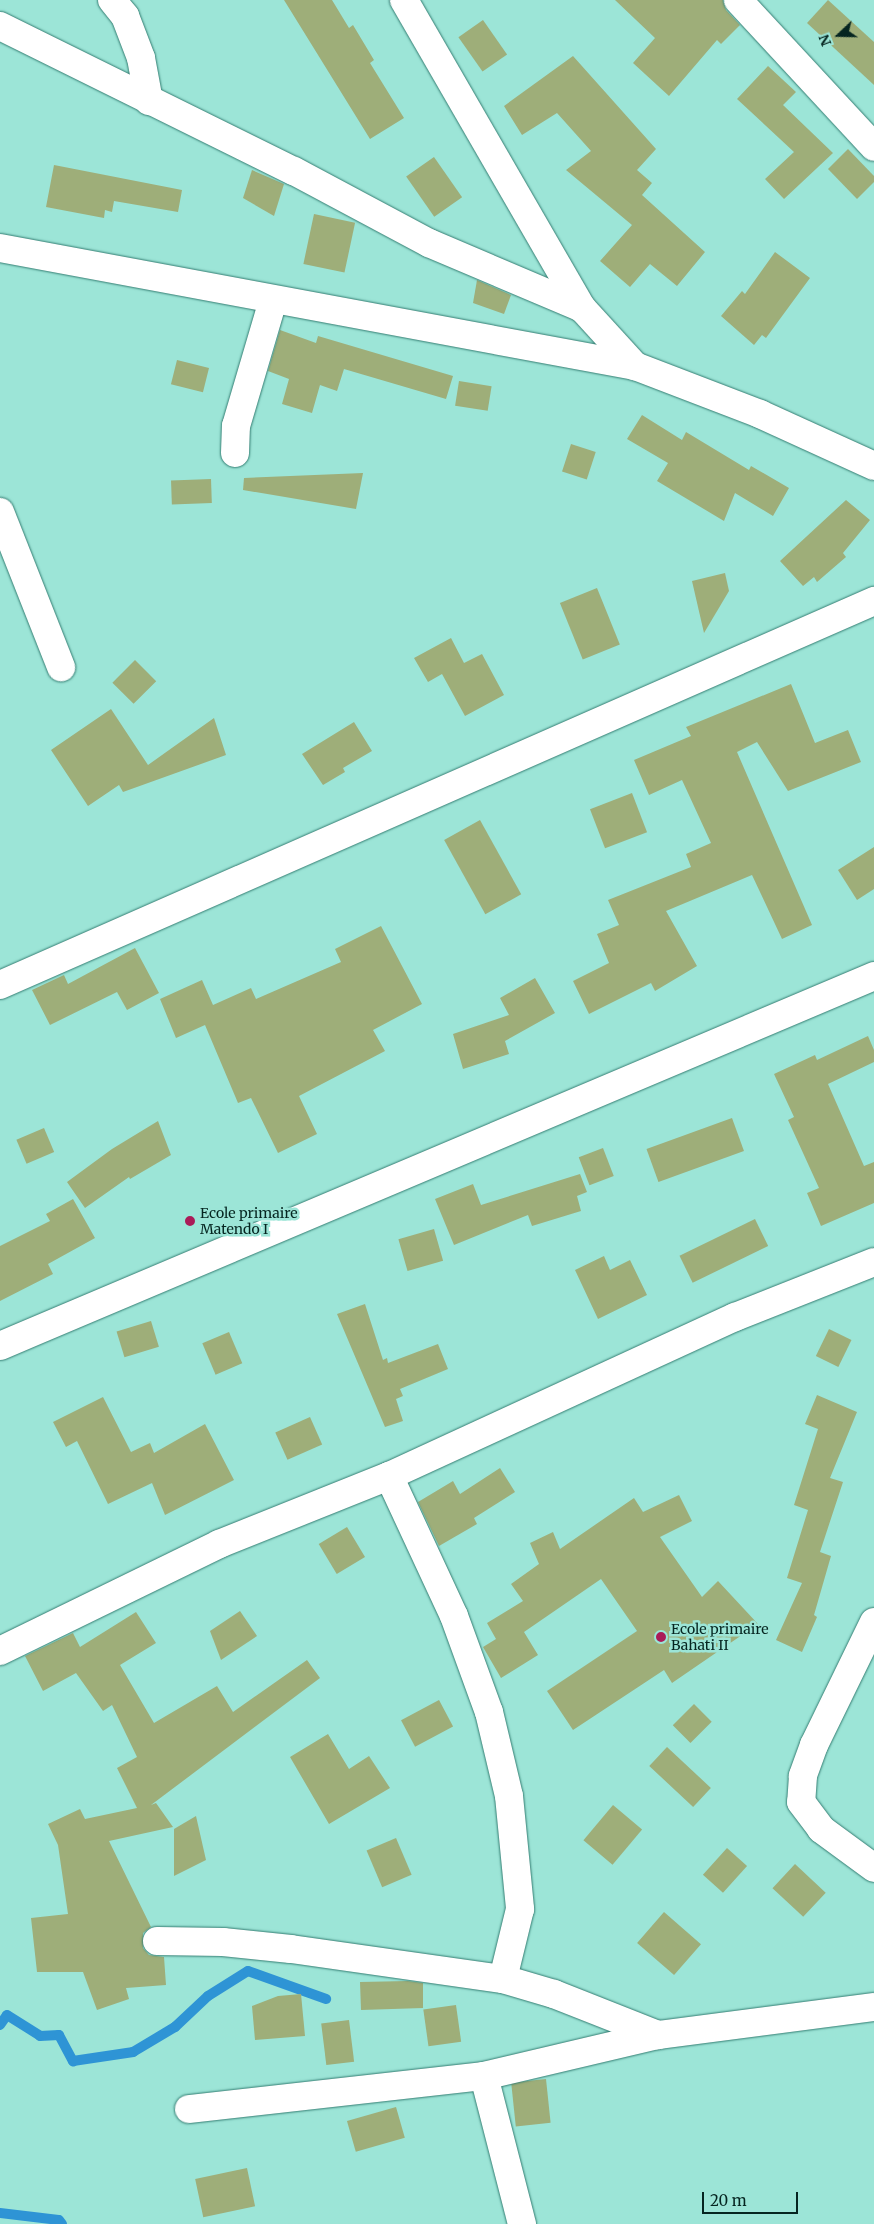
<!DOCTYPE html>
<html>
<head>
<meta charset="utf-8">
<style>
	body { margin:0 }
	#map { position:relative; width:874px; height:2224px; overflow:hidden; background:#9ce5d7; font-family:Merriweather,serif }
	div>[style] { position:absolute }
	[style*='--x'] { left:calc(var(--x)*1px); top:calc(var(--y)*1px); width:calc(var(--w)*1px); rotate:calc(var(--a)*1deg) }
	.stream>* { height:10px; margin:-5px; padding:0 5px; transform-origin:5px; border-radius:5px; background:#2e94d5 }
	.building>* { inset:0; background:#9eae79; transform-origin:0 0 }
	.roads { filter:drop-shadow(0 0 1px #347d72) drop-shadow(0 0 1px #347d72) }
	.street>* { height:28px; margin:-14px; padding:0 14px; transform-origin:14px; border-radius:14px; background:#fff }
	.dots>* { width:14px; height:14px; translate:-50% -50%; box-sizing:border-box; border:2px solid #9ce5d7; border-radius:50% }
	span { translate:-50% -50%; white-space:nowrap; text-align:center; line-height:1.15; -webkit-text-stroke:5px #9ce5d7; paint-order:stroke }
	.poi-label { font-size:14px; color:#052520 }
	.left { translate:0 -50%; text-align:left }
	.north { position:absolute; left:814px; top:10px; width:50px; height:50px; -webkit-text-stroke:4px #9ce5d7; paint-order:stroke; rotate:249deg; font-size:14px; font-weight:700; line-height:20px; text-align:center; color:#052520 }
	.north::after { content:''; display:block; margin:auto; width:18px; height:22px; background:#052520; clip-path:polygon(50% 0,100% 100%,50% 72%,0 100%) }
	.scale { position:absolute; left:702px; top:2192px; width:96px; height:22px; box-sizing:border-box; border:2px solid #052520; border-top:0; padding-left:6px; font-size:15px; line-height:18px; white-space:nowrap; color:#052520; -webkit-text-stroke:4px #9ce5d7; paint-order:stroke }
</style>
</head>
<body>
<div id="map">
	<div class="stream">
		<i style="--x:0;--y:2025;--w:12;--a:-55"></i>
		<i style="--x:7;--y:2015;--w:39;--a:32"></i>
		<i style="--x:40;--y:2036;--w:19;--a:-3"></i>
		<i style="--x:59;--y:2035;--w:30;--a:62"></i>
		<i style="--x:73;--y:2061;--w:61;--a:-8.5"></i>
		<i style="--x:133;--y:2052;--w:49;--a:-30.8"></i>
		<i style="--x:175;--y:2027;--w:45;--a:-43.2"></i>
		<i style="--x:208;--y:1996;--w:47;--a:-32"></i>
		<i style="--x:248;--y:1971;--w:83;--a:19.7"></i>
		<i style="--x:0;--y:2213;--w:59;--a:6.8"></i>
		<i style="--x:59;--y:2220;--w:5;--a:53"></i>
	</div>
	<div class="building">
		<i style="clip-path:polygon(284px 0,332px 0,349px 28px,353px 25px,374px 60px,370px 63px,404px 118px,370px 139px)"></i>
		<i style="clip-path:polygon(615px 0,723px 0,726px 10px,740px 25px,721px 44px,717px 40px,669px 96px,633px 63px,655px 38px)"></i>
		<i style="clip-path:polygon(828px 0,874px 42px,874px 85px,807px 23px)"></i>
		<i style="left:483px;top:20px;width:42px;height:30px;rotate:55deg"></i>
		<i style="clip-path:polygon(573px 56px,656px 149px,637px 170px,652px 183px,642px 195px,705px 252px,677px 286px,650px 264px,630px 287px,600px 261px,632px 225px,566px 170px,591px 151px,557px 113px,522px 135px,504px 106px)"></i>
		<i style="clip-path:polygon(768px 66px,796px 92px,783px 105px,833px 153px,784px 199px,765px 179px,794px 152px,737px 99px)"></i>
		<i style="clip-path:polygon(848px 149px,874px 176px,874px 182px,857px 199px,828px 169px)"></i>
		<i style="left:434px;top:157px;width:49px;height:34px;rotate:55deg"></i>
		<i style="clip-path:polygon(54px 165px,182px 190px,178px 212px,114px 201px,112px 212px,105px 210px,104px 218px,46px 207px)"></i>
		<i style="clip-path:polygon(252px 170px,284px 184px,274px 216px,243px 198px)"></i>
		<i style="left:314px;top:214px;width:42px;height:51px;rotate:12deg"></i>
		<i style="clip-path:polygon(775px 252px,810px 278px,766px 338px,762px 335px,754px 345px,721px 316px,742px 291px,745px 294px)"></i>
		<i style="clip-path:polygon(477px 280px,511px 295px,504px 314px,473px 303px)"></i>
		<i style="clip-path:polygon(280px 330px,316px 343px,318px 336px,453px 376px,446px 399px,344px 369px,337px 391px,320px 385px,312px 413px,282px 404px,289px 379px,268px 371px)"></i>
		<i style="left:177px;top:360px;width:33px;height:25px;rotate:14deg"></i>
		<i style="left:459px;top:381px;width:33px;height:25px;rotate:9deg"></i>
		<i style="clip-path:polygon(642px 415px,682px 440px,686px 432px,749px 470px,751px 466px,789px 488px,773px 516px,735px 493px,724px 521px,657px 481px,668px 463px,627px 439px)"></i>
		<i style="left:571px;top:444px;width:26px;height:29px;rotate:18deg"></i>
		<i style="clip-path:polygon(363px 473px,356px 509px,243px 490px,244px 478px)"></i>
		<i style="left:211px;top:479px;width:24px;height:40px;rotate:88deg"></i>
		<i style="clip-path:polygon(846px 500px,870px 520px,843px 553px,846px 557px,817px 582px,814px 577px,803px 586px,780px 561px)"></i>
		<i style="clip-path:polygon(725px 573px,729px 591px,704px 633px,692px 581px)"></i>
		<i style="left:597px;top:588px;width:61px;height:40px;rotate:68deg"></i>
		<i style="clip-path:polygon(451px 638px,464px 663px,482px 654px,504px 695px,465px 716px,442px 674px,428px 682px,414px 658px)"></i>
		<i style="left:135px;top:660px;width:30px;height:32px;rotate:45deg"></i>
		<i style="clip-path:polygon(791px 684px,815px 743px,848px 730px,861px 762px,788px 791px,757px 742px,737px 752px,812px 925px,782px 939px,752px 875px,666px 911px,697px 966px,655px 991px,651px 983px,589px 1014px,573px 981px,609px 963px,597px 934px,619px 925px,608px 900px,691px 867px,686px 854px,711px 843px,682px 780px,649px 795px,634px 760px,691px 736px,686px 727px)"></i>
		<i style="clip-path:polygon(111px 709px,148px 765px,214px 718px,226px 755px,123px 792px,119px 785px,88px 806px,51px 750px)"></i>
		<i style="clip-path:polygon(354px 722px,372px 751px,343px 768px,345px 772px,323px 785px,302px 754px)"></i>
		<i style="left:632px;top:793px;width:42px;height:45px;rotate:69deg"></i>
		<i style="left:480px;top:820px;width:85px;height:41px;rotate:61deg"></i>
		<i style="clip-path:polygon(874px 847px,874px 889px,857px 900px,838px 870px)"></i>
		<i style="clip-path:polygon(381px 926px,422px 1004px,373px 1030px,385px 1051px,299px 1096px,317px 1134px,278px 1153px,251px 1098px,238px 1103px,205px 1025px,176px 1038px,160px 999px,202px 980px,213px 1005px,251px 988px,256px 999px,341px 962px,335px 949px)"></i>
		<i style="clip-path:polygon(135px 948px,159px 993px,127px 1010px,117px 992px,50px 1025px,32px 990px,64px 975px,68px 984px)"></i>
		<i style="clip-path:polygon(535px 978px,555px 1013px,505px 1041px,509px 1054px,463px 1069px,453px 1034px,509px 1015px,500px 998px)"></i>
		<i style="clip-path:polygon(868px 1036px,874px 1050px,874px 1062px,828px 1084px,864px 1166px,874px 1162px,874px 1203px,821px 1226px,807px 1193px,819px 1188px,788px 1120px,794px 1117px,774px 1074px,815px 1055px,817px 1060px)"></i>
		<i style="left:732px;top:1118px;width:35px;height:91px;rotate:70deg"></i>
		<i style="clip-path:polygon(158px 1121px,171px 1155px,130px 1179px,129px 1177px,85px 1208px,67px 1182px,112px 1149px)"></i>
		<i style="left:44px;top:1128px;width:26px;height:30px;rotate:67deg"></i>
		<i style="left:603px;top:1148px;width:30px;height:26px;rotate:69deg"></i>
		<i style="clip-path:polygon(580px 1174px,587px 1192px,577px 1196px,581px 1211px,532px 1226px,528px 1215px,454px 1245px,435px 1199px,473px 1184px,481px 1205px)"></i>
		<i style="clip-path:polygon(73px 1199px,95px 1238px,48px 1264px,53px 1274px,0 1301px,0 1246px,50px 1221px,46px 1214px)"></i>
		<i style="left:755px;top:1219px;width:30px;height:84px;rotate:64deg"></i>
		<i style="left:434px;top:1229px;width:33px;height:37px;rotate:74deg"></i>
		<i style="clip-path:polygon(604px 1256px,610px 1270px,630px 1260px,647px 1295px,598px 1319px,575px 1270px)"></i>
		<i style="clip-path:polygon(365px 1304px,383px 1360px,387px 1358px,388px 1363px,438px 1344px,448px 1369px,400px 1389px,403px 1396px,396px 1399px,403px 1421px,385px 1427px,337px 1314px)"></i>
		<i style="left:151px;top:1321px;width:27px;height:36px;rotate:73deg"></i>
		<i style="left:829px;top:1329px;width:25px;height:30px;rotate:26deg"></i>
		<i style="left:229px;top:1332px;width:34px;height:29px;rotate:67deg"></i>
		<i style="clip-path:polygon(817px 1395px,857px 1412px,830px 1478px,843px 1482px,820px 1552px,831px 1556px,814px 1615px,817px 1617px,802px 1652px,776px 1640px,802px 1583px,787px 1578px,808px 1510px,794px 1505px,818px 1429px,805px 1424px)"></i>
		<i style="clip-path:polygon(103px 1397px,131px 1452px,150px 1443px,154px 1453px,205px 1424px,234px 1480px,165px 1515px,152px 1483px,108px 1504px,77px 1441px,66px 1447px,53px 1422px)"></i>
		<i style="left:310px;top:1417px;width:30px;height:38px;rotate:66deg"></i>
		<i style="clip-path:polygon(500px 1468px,515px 1492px,474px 1518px,477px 1524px,439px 1546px,418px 1502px,453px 1481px,460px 1494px)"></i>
		<i style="clip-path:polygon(679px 1495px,692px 1521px,660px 1537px,702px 1597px,718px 1581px,758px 1624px,672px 1683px,664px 1670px,573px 1730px,547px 1691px,637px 1631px,601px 1579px,524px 1632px,538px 1655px,501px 1678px,483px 1647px,496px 1639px,487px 1623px,523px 1601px,511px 1584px,539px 1564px,530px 1543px,553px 1532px,560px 1549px,634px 1498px,643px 1512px)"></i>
		<i style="left:347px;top:1527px;width:35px;height:33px;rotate:59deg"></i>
		<i style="clip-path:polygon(240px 1611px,257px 1636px,221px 1660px,210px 1631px)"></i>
		<i style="clip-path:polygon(136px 1612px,156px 1643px,120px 1665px,154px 1723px,217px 1686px,233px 1712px,307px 1660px,320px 1678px,151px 1805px,156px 1803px,173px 1827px,109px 1841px,151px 1927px,143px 1933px,143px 1948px,149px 1955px,164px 1957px,166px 1985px,126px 1988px,129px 1999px,97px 2010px,83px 1972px,37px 1972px,31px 1918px,68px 1914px,58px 1845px,48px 1824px,80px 1809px,85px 1819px,137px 1808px,117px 1768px,137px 1757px,112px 1705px,103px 1711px,76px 1673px,43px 1691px,25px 1656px,73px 1633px,80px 1647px)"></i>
		<i style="left:439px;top:1700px;width:30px;height:43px;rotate:62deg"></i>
		<i style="left:694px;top:1704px;width:25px;height:30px;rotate:45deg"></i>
		<i style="clip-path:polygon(328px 1734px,349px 1769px,369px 1756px,390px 1788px,329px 1824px,290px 1757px)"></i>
		<i style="left:667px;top:1747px;width:60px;height:26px;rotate:43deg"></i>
		<i style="left:613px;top:1805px;width:38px;height:46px;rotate:40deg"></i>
		<i style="clip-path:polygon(196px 1816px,206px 1860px,174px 1876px,174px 1829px)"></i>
		<i style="left:396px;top:1838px;width:40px;height:32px;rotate:67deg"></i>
		<i style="left:727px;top:1848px;width:27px;height:36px;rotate:42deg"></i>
		<i style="left:795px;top:1864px;width:42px;height:33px;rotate:43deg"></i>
		<i style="left:664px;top:1912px;width:49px;height:41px;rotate:41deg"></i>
		<i style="clip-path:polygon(408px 1981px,423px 1983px,423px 2008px,361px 2010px,360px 1982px)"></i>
		<i style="clip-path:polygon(301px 1994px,305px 2036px,255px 2040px,252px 2006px,278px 1996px)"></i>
		<i style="left:456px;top:2005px;width:37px;height:33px;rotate:82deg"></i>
		<i style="left:349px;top:2020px;width:42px;height:28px;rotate:83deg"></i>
		<i style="left:546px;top:2079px;width:44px;height:35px;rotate:84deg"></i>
		<i style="left:396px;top:2107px;width:32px;height:51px;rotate:74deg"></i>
		<i style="left:247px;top:2168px;width:39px;height:53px;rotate:78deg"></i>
	</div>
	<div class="roads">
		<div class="street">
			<i style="--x:112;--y:0;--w:21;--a:51"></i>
			<i style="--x:125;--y:16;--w:45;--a:69.1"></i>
			<i style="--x:141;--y:58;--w:44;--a:79.5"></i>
			<i style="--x:404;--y:0;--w:356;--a:60"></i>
			<i style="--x:582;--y:308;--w:79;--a:47.6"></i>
			<i style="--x:738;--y:0;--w:200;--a:47.2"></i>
			<i style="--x:0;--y:26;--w:328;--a:26.3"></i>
			<i style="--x:294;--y:171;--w:153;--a:28.1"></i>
			<i style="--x:429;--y:243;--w:166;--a:23"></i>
			<i style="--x:0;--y:248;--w:646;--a:10.53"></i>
			<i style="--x:635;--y:366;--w:134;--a:21"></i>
			<i style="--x:760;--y:414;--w:125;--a:24.5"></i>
			<i style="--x:235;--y:453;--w:27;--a:-88"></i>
			<i style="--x:236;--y:426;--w:131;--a:-73.6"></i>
			<i style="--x:0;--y:512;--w:167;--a:68.5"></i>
			<i style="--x:0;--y:985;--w:955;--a:-23.72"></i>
			<i style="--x:0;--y:1346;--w:949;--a:-22.94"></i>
			<i style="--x:389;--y:1476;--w:154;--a:65.1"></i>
			<i style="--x:454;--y:1616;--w:102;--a:70"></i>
			<i style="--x:489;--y:1712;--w:86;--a:76.6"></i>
			<i style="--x:509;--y:1796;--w:114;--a:84.4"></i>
			<i style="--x:520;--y:1909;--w:72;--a:103.7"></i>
			<i style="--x:874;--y:1622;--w:137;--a:116"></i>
			<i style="--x:814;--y:1745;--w:33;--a:110"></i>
			<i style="--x:803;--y:1776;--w:26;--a:94"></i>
			<i style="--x:801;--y:1802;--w:34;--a:53"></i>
			<i style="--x:821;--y:1829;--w:66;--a:36.3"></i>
			<i style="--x:0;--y:1651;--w:244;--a:-26"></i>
			<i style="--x:219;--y:1544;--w:183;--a:-21.8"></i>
			<i style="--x:389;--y:1476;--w:381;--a:-24.7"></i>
			<i style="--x:735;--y:1317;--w:149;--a:-21.6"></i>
			<i style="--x:157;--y:1941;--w:66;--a:0.9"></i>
			<i style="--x:223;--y:1942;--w:68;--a:5.9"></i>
			<i style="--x:291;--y:1949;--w:214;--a:8.1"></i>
			<i style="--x:503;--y:1979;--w:53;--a:16.4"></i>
			<i style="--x:554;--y:1994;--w:112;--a:21.5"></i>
			<i style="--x:484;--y:2076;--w:153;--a:75.6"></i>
			<i style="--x:189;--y:2109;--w:297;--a:-6.4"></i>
			<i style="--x:484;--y:2076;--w:179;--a:-13.3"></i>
			<i style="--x:658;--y:2035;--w:218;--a:-7.4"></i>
		</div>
	</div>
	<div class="dots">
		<i style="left:190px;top:1221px;background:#aa1b58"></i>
		<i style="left:661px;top:1637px;background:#aa1b58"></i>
	</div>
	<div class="poi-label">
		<span class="left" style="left:200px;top:1221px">Ecole primaire<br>Matendo I</span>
		<span class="left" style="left:671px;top:1637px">Ecole primaire<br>Bahati II</span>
	</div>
	<div class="north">N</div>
	<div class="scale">20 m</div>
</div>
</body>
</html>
